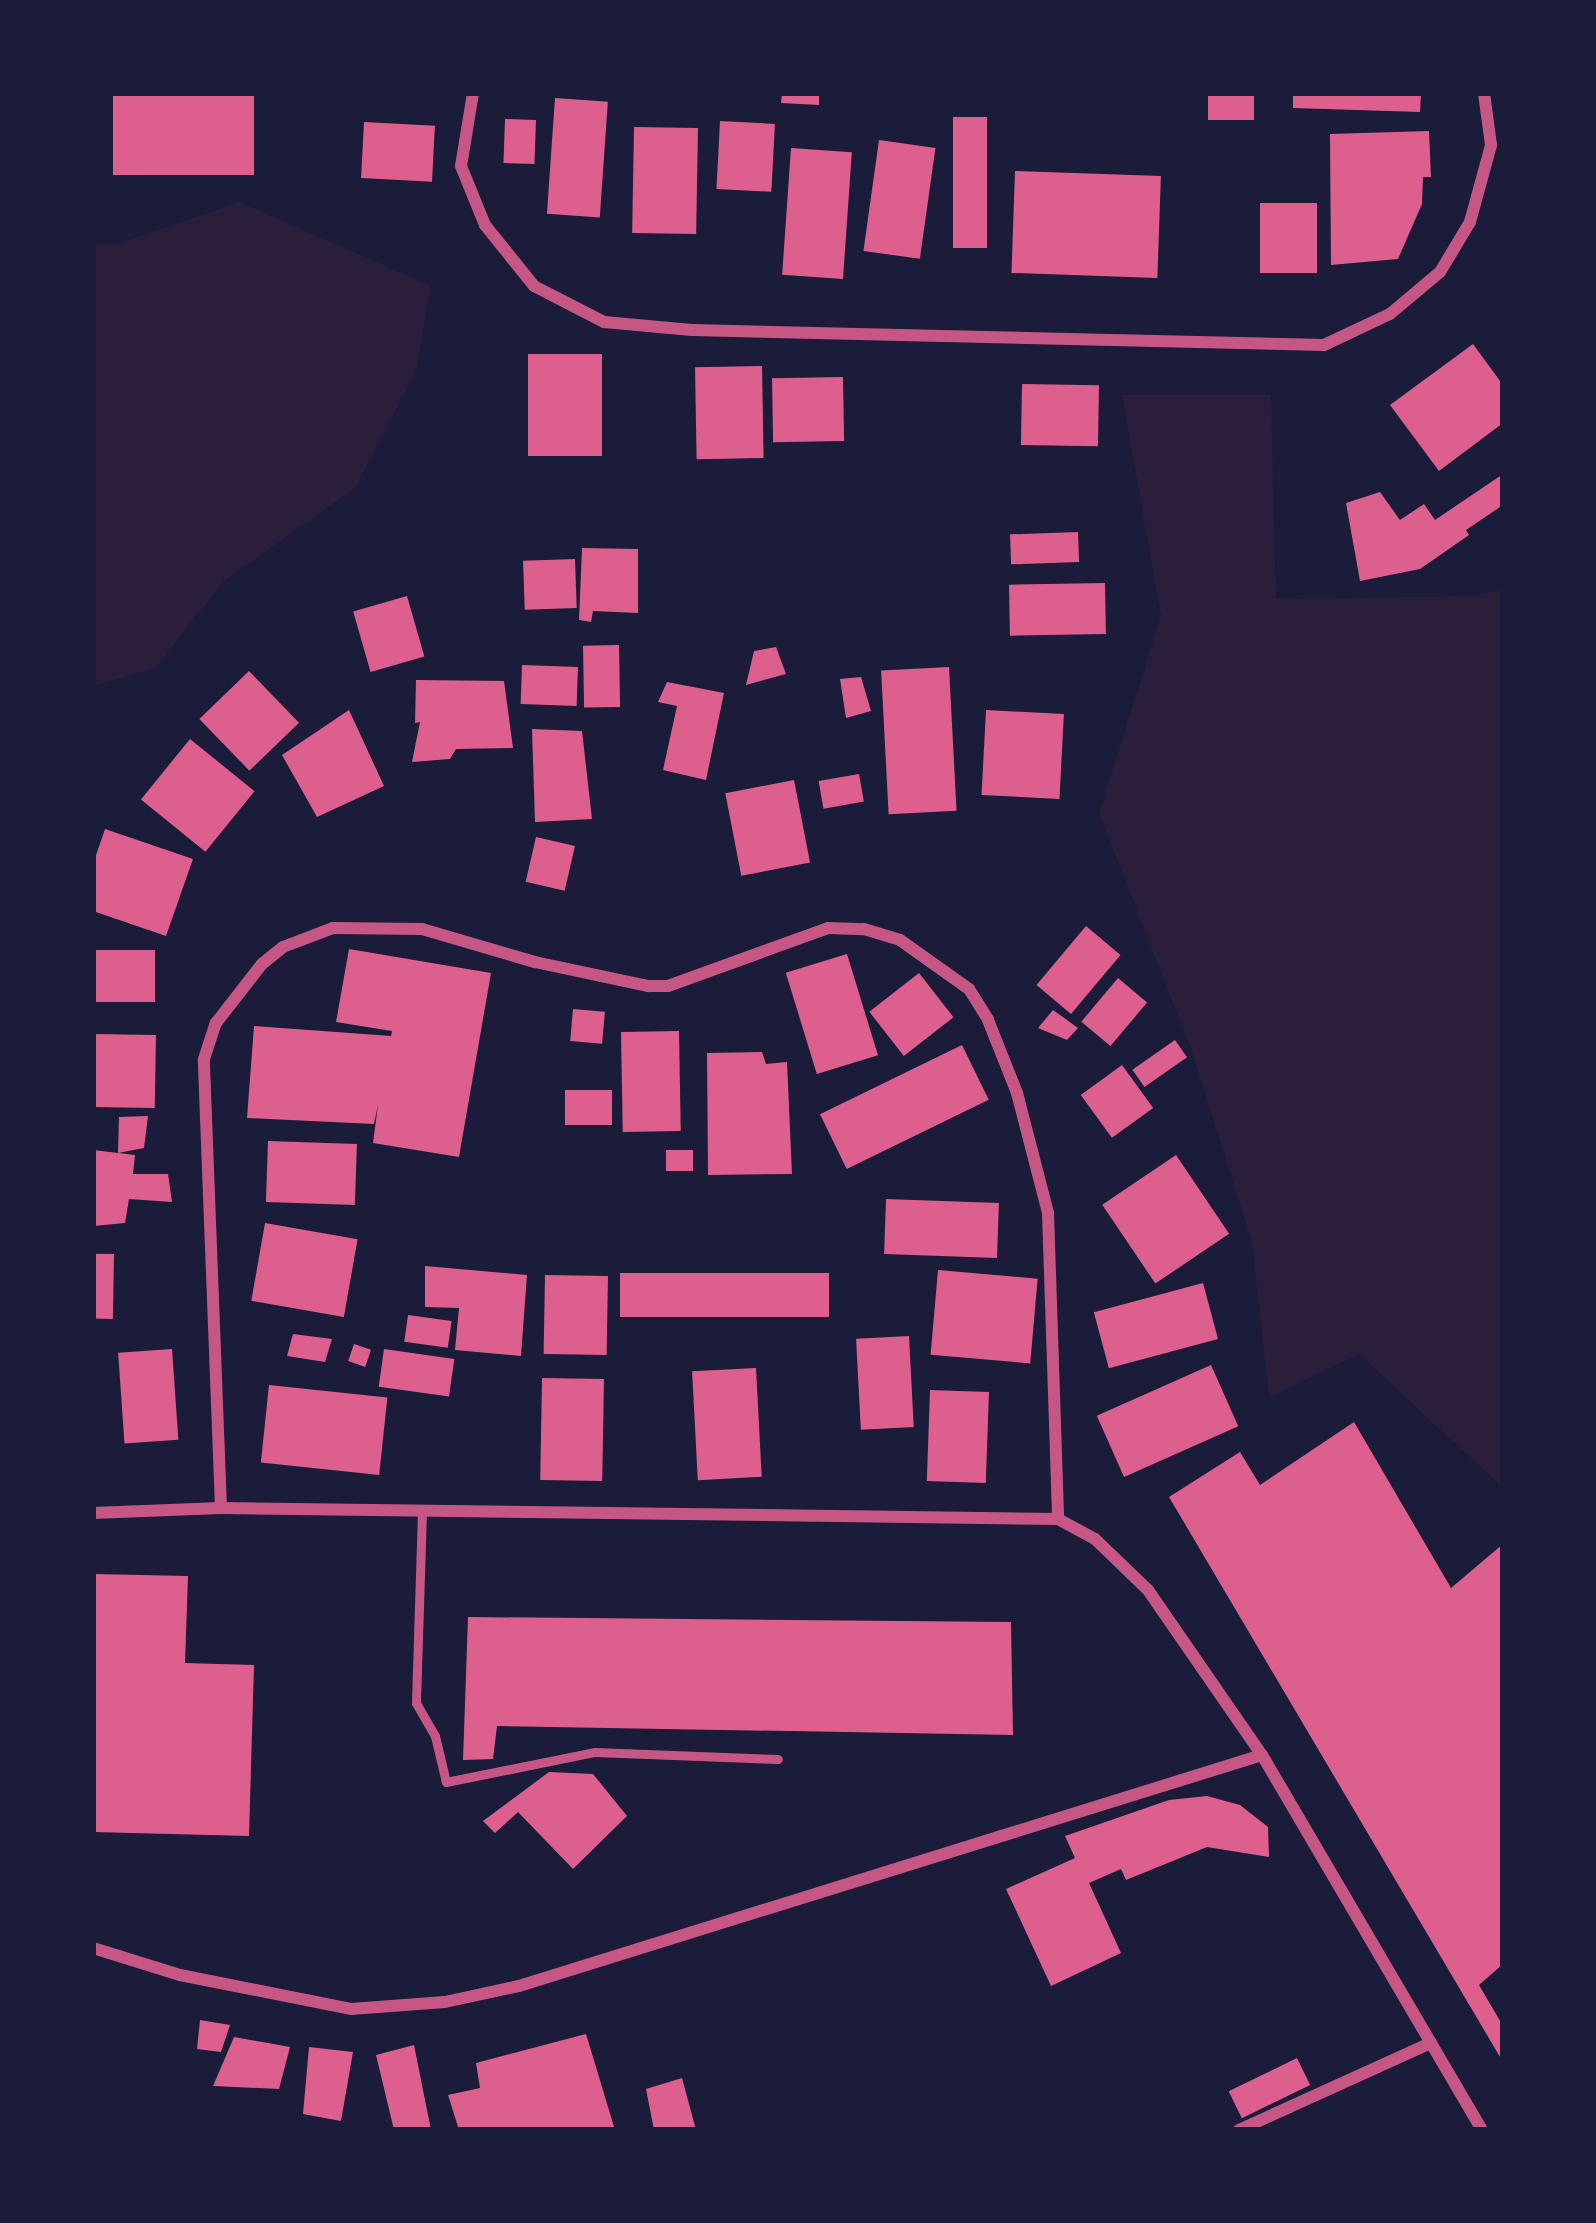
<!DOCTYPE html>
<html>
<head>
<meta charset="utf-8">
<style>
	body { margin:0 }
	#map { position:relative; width:1596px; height:2223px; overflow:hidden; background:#1b1b3a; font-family:Poppins,sans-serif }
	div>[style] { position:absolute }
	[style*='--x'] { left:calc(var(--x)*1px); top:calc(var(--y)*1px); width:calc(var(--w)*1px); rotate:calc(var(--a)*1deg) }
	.green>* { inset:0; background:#2a1e3b }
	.building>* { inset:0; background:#dd5f8e; transform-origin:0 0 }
	.service>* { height:9px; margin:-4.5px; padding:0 4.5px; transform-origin:4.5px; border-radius:4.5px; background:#c65784 }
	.minor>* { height:12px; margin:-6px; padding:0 6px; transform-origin:6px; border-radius:6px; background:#c65784 }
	span { translate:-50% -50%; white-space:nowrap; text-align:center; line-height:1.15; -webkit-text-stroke:12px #1b1b3a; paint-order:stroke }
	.frame { position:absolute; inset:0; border:96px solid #1b1b3a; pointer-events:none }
</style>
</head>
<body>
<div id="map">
	<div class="green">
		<i style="clip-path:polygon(239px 202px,431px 286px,416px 372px,355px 488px,224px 581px,155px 668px,93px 686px,93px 244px,117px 244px)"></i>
		<i style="clip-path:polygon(1122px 395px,1271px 395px,1276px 599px,1473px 596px,1503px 590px,1503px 1488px,1359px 1354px,1269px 1397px,1252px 1242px,1192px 1052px,1099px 813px,1161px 616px)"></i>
	</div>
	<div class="building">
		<i style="left:113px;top:93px;width:141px;height:82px"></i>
		<i style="clip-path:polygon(782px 93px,819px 93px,819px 105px,781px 103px)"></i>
		<i style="left:1208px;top:93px;width:46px;height:27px"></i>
		<i style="clip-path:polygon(1293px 93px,1421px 93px,1420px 112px,1293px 108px)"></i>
		<i style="left:555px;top:98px;width:53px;height:116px;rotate:4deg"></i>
		<i style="left:953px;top:117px;width:34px;height:131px"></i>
		<i style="left:505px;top:119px;width:31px;height:44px;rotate:2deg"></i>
		<i style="left:720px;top:121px;width:55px;height:68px;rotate:3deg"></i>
		<i style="left:364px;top:122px;width:71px;height:56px;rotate:3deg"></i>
		<i style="left:634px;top:127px;width:64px;height:106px;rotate:1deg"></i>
		<i style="clip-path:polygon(1429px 131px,1431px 177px,1423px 177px,1422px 204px,1398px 259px,1331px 265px,1330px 134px)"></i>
		<i style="left:879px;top:140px;width:57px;height:112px;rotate:8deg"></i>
		<i style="left:791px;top:148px;width:61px;height:127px;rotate:4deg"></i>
		<i style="left:1015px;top:171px;width:146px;height:102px;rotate:2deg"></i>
		<i style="left:1317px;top:203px;width:70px;height:57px;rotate:90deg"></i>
		<i style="clip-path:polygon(1473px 344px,1503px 385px,1503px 423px,1439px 471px,1390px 405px)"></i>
		<i style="left:528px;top:354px;width:74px;height:102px"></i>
		<i style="left:762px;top:366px;width:92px;height:67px;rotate:89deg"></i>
		<i style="left:843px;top:377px;width:64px;height:71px;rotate:89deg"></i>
		<i style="left:1022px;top:384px;width:77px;height:61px;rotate:1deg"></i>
		<i style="clip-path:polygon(1503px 474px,1503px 505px,1466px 530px,1469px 535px,1420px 569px,1360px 581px,1346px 503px,1380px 492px,1400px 520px,1424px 504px,1435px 520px)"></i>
		<i style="left:1078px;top:532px;width:30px;height:68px;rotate:88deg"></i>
		<i style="clip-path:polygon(582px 548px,638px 549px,638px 613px,593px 611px,591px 622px,579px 620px)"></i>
		<i style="left:575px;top:559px;width:49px;height:52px;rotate:88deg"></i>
		<i style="left:1105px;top:583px;width:51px;height:96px;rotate:89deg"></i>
		<i style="left:407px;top:596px;width:63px;height:56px;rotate:74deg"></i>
		<i style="left:619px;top:645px;width:62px;height:36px;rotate:89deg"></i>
		<i style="clip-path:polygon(776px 647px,786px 674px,746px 685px,754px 651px)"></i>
		<i style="left:522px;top:665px;width:56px;height:39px;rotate:2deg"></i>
		<i style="left:949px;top:667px;width:144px;height:68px;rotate:87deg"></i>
		<i style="left:249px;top:671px;width:72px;height:69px;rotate:46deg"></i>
		<i style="clip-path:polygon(861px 677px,871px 711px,846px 718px,840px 679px)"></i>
		<i style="clip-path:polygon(416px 680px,504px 681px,513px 748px,456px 749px,450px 759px,412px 762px,420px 722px,415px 723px)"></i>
		<i style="clip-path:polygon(667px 682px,724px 693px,706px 780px,663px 770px,677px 706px,658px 702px)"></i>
		<i style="clip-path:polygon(349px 710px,384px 786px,317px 817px,282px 755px)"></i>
		<i style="left:986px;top:710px;width:78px;height:85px;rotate:3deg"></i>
		<i style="clip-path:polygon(532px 729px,582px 731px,592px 819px,535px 822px)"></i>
		<i style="left:190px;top:739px;width:83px;height:78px;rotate:39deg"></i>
		<i style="left:859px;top:774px;width:28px;height:41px;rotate:80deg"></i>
		<i style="left:794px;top:780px;width:84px;height:70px;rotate:79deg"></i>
		<i style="clip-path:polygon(105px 829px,193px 859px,166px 936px,93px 911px,93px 864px)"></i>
		<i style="left:536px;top:837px;width:40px;height:46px;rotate:13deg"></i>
		<i style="left:1086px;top:926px;width:45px;height:77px;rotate:40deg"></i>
		<i style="clip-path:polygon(349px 949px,491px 973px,459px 1157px,373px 1143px,378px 1105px,374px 1124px,247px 1118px,254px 1026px,391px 1036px,392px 1031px,336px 1022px)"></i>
		<i style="left:93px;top:950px;width:62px;height:52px"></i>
		<i style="left:847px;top:954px;width:106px;height:64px;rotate:73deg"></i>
		<i style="left:919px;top:973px;width:56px;height:63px;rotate:52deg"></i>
		<i style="left:1118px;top:978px;width:38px;height:57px;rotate:40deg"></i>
		<i style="left:573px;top:1009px;width:32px;height:32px;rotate:5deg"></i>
		<i style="clip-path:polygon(1053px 1010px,1078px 1028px,1067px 1040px,1038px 1028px)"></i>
		<i style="left:679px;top:1031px;width:100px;height:58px;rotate:89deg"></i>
		<i style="left:93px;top:1034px;width:63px;height:73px;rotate:1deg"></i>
		<i style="left:1175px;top:1040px;width:21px;height:52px;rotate:55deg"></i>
		<i style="left:962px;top:1045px;width:61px;height:158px;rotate:64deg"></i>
		<i style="clip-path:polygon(762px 1052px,766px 1064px,787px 1062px,792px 1174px,708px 1175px,707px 1053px)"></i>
		<i style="left:1122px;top:1065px;width:53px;height:51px;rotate:54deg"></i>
		<i style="left:565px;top:1090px;width:47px;height:35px"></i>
		<i style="clip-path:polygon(148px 1116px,144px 1148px,118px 1153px,119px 1117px)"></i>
		<i style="left:268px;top:1141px;width:89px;height:61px;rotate:2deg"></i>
		<i style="clip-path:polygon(93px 1150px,135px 1155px,133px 1174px,168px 1174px,172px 1202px,129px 1199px,125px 1223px,93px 1226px)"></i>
		<i style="left:693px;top:1150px;width:21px;height:27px;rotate:90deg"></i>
		<i style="left:1176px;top:1155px;width:95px;height:89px;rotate:56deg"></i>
		<i style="left:886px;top:1199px;width:113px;height:55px;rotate:2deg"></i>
		<i style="left:265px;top:1223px;width:94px;height:79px;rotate:10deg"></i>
		<i style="left:114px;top:1254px;width:65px;height:21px;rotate:91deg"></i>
		<i style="clip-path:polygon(425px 1266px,527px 1275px,521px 1356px,455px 1350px,459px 1308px,425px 1307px)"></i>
		<i style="left:938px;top:1270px;width:100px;height:85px;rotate:5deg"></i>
		<i style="left:620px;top:1273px;width:209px;height:44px"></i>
		<i style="left:545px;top:1275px;width:63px;height:79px;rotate:1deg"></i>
		<i style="left:1203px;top:1283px;width:58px;height:113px;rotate:75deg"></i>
		<i style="left:408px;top:1315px;width:44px;height:27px;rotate:8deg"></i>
		<i style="clip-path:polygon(293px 1334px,332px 1339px,325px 1362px,287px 1356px)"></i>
		<i style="left:909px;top:1336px;width:91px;height:53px;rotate:87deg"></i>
		<i style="left:354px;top:1344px;width:18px;height:18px;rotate:19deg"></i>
		<i style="left:172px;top:1349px;width:91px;height:54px;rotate:86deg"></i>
		<i style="left:384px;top:1349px;width:71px;height:38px;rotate:8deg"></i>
		<i style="left:1211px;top:1365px;width:67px;height:125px;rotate:66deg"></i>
		<i style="left:756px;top:1368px;width:109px;height:64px;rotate:87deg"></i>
		<i style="left:542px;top:1378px;width:62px;height:102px;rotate:1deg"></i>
		<i style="left:269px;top:1385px;width:119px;height:78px;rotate:6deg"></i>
		<i style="left:930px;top:1390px;width:59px;height:91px;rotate:2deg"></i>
		<i style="clip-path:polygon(1354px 1422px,1451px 1588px,1503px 1544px,1503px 1964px,1479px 1985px,1503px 2026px,1503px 2062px,1169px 1497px,1240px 1452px,1260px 1485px)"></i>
		<i style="clip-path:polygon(93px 1574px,188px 1576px,185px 1663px,254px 1665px,249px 1836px,93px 1832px)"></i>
		<i style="clip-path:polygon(468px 1617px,1011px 1622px,1013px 1735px,497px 1726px,493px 1759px,463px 1760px)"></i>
		<i style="clip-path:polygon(549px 1772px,593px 1774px,627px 1816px,573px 1869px,518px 1812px,495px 1833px,483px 1821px)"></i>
		<i style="clip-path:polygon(1207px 1796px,1240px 1805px,1268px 1827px,1269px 1857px,1207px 1847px,1126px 1880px,1121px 1869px,1089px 1883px,1121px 1953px,1051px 1986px,1006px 1889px,1075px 1858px,1065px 1836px,1169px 1800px)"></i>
		<i style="clip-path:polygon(200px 2020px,230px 2025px,221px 2052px,197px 2049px)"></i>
		<i style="clip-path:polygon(586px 2034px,615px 2130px,459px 2130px,448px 2095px,480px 2088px,476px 2063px)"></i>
		<i style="clip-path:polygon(234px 2037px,290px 2047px,279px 2089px,213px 2086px)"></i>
		<i style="clip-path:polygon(414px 2045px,431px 2130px,394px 2130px,376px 2055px)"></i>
		<i style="clip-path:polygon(309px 2047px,353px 2052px,341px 2121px,303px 2114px)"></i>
		<i style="left:1297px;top:2058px;width:30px;height:76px;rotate:64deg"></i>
		<i style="clip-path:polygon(682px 2078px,696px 2130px,654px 2130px,646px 2089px)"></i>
	</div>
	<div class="service">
		<i style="--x:422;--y:1511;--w:192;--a:91.8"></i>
		<i style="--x:416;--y:1703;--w:38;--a:60"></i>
		<i style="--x:435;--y:1736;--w:47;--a:76.6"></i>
		<i style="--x:446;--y:1782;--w:152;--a:-11.4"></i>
		<i style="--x:595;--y:1752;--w:183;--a:2.2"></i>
	</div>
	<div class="minor">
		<i style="--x:473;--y:93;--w:74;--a:99.3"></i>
		<i style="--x:461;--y:166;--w:64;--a:67.9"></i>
		<i style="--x:485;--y:225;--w:78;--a:51.2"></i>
		<i style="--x:534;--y:286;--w:79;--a:27.2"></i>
		<i style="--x:604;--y:322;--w:88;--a:5.2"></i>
		<i style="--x:692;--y:330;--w:632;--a:1.36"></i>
		<i style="--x:1324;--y:345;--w:73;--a:-25.2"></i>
		<i style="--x:1390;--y:314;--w:65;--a:-40"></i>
		<i style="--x:1440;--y:272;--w:58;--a:-59"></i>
		<i style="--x:1470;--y:222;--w:80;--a:-74.7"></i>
		<i style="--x:1491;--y:145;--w:52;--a:-97.7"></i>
		<i style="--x:221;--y:1508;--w:449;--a:-92.2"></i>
		<i style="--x:204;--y:1059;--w:38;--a:-72"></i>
		<i style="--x:216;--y:1023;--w:75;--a:-52.1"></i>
		<i style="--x:262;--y:964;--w:27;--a:-39"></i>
		<i style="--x:283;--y:947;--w:53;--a:-20.8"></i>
		<i style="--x:333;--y:928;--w:89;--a:0.6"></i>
		<i style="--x:422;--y:929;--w:118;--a:16.3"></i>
		<i style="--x:535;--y:962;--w:116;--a:12"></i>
		<i style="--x:648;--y:986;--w:20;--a:0"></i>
		<i style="--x:668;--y:986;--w:170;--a:-19.9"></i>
		<i style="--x:828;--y:928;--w:36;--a:2"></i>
		<i style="--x:864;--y:929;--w:38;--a:17"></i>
		<i style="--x:900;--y:940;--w:85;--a:35.4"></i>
		<i style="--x:969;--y:989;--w:36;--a:58"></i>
		<i style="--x:988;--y:1020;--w:79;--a:68.3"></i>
		<i style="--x:1017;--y:1093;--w:124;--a:75.5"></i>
		<i style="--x:1048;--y:1213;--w:306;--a:88.1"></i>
		<i style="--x:93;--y:1513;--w:128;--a:-2.2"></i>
		<i style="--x:221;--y:1508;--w:837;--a:0.75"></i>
		<i style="--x:1058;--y:1519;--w:42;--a:28.4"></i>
		<i style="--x:1095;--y:1539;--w:74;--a:43.9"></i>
		<i style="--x:1148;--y:1590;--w:201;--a:55.4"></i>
		<i style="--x:1262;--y:1755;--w:435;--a:59.6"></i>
		<i style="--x:93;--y:1948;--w:91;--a:17.2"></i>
		<i style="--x:180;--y:1975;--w:174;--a:11.2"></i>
		<i style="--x:351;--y:2009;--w:94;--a:-4.3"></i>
		<i style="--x:445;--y:2002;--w:76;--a:-12.2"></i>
		<i style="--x:519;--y:1986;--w:778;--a:-17.27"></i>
		<i style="--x:1239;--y:2130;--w:211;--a:-24.4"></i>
	</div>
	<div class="frame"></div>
</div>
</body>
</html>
